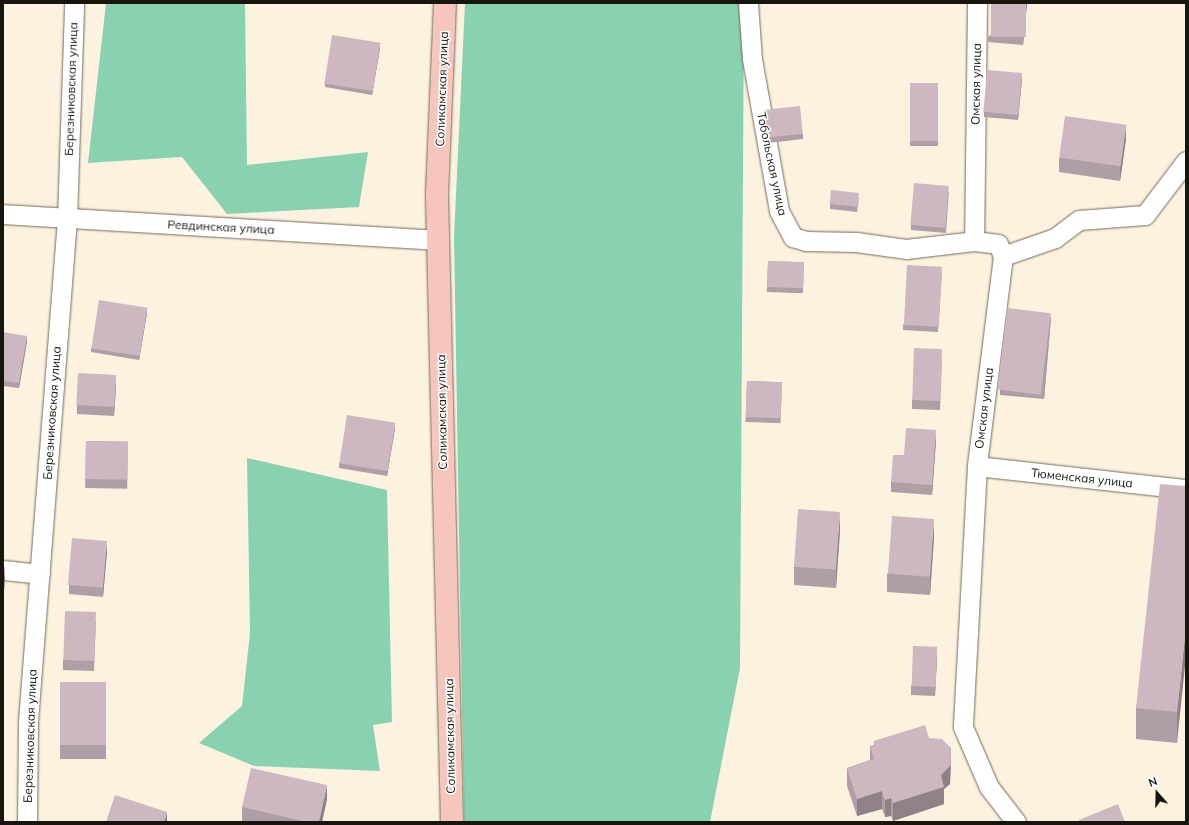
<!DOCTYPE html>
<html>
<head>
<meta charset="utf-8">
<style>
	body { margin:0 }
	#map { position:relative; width:1189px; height:825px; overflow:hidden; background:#fdf2e0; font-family:Mulish,sans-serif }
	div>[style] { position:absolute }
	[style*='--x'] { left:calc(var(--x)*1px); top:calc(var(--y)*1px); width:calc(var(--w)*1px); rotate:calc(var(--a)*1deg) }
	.green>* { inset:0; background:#89d2b1 }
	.roads { filter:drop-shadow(0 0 1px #736a5a) drop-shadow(0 0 1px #736a5a) }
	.minor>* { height:19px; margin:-9.5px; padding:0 9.5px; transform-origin:9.5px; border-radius:9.5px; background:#fff }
	.primary>* { height:22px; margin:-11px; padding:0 11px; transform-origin:11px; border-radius:11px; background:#f6c5bb }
	.wall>* { inset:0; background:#b09ea6; transform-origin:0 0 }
	.shaded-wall>* { inset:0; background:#908187 }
	.building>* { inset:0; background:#cdb8c1; transform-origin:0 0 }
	span { translate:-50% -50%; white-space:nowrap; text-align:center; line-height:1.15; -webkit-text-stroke:3px #fff; paint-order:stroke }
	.street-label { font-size:12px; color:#18150e }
	.frame { position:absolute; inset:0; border:4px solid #18150e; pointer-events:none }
	.north { position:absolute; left:1137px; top:773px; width:40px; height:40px; -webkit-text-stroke:3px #fff; paint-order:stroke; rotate:340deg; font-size:11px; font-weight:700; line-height:16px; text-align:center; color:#18150e }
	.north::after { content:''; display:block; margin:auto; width:14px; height:18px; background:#18150e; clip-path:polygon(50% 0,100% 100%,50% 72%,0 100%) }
</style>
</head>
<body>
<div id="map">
	<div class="green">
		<i style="clip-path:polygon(106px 3px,245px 3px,247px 165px,368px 152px,359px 207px,227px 214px,182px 157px,88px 163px)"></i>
		<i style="clip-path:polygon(465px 3px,744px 3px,740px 668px,710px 822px,464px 822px,454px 237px)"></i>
		<i style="clip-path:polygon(247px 458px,387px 490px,392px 722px,373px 725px,380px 771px,254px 766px,199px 743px,242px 706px,250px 633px)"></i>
	</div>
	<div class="roads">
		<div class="minor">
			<i style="--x:748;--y:3;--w:56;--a:85.9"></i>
			<i style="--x:752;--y:59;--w:154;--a:79.9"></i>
			<i style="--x:779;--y:211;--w:30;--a:62"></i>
			<i style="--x:793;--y:237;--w:14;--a:17"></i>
			<i style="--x:806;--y:241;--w:50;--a:1.1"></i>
			<i style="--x:856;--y:242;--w:50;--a:8"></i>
			<i style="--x:906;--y:249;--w:68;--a:-6.7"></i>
			<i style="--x:977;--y:3;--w:238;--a:90.7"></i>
			<i style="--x:974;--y:241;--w:24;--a:7"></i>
			<i style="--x:998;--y:244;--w:13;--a:67"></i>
			<i style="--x:1003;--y:256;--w:212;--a:97.1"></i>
			<i style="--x:977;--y:466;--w:261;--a:93.1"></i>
			<i style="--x:963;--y:727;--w:65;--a:66.6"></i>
			<i style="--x:989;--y:787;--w:44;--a:52.4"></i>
			<i style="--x:3;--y:214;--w:436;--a:3.4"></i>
			<i style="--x:1003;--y:256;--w:55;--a:-19.1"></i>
			<i style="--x:1055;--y:238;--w:30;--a:-37"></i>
			<i style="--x:1079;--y:220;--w:66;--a:-4.3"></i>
			<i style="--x:1145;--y:215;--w:68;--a:-52.8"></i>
			<i style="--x:977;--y:466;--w:210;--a:6.3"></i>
			<i style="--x:3;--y:570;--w:37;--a:6"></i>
			<i style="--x:27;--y:822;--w:101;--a:-89.4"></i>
			<i style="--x:28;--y:721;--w:504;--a:-85.56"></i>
			<i style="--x:67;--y:219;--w:216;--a:-88.1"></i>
		</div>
		<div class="primary">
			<i style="--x:445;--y:3;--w:193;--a:92.4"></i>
			<i style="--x:437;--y:196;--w:626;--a:88.63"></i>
		</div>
	</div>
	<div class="wall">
		<i style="clip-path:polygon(1027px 3px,1023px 45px,988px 42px,988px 37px)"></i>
		<i style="clip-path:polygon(380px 48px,372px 95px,325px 87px,325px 83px)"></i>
		<i style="clip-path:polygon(1022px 78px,1018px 120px,984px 117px,984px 112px)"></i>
		<i style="left:910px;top:83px;width:28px;height:63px"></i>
		<i style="clip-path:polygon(765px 110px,803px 134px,803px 139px,768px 143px)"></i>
		<i style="clip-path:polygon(1126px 139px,1120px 181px,1059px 172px,1059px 158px)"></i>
		<i style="clip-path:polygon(949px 191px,946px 233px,911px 230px,911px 225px)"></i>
		<i style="clip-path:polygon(859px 198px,857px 212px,830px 209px,830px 204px)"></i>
		<i style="left:768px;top:261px;width:36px;height:31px;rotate:2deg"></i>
		<i style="clip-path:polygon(942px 272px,938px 332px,903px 330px,903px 325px)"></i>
		<i style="clip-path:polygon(147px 313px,139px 360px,91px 352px,91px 348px)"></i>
		<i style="clip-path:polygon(1051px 317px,1044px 399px,1000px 395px,1000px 390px)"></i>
		<i style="clip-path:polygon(3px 332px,27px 341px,19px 388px,3px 386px)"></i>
		<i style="clip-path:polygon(942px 358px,940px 410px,912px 409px,912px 400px)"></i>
		<i style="left:747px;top:381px;width:35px;height:41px;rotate:2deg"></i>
		<i style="clip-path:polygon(116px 385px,114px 416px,77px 414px,77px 405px)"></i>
		<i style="clip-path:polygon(395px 428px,387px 476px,339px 468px,339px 463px)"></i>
		<i style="clip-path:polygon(936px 440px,932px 495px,891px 492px,891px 482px,904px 455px)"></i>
		<i style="left:86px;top:441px;width:42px;height:47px;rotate:1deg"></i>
		<i style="clip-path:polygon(1186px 486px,1177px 743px,1136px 739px,1136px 708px)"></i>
		<i style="clip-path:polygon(840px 530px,836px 588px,794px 585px,794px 567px)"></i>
		<i style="clip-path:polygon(934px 537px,930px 595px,887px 592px,887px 574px)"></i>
		<i style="clip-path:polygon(107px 551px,103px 597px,69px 594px,69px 585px)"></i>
		<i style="clip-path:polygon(96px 621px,94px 671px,63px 670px,63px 660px)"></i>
		<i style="clip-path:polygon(937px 656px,935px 696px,911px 695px,911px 686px)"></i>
		<i style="left:60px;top:682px;width:46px;height:77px"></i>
		<i style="clip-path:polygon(929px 738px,951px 766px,950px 784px,944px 789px,944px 804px,893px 821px,891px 816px,885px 817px,882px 809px,857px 816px,847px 786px,847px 768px,870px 760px,870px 746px,874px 745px,874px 741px)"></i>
		<i style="clip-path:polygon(327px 799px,322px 822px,247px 822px,242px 821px,242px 807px)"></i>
	</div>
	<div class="shaded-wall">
		<i style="clip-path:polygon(1026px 3px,1027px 3px,1023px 45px,1023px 40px)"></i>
		<i style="clip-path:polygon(380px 43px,380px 48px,372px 95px,372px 91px)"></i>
		<i style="clip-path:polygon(1022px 73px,1022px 78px,1018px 120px,1018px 115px)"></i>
		<i style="clip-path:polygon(1126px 125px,1126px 139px,1120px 181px,1120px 167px)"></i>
		<i style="clip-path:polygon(147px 308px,147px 313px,139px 360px,139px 356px)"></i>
		<i style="clip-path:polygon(1051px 313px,1051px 317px,1044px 399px,1044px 394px)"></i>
		<i style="clip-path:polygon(27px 336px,27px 341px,19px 388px,19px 383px)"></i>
		<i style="clip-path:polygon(116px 375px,116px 385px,114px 416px,114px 406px)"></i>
		<i style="clip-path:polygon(395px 423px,395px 428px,387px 476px,387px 471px)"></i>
		<i style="clip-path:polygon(936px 430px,936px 440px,932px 495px,932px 485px)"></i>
		<i style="clip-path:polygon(4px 445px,4px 454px,3px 468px,3px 458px)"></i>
		<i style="clip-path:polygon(840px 512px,840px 530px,836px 588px,836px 570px)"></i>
		<i style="clip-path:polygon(934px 519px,934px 537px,930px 595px,930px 578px)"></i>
		<i style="clip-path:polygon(107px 541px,107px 551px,103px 597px,103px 587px)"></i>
		<i style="clip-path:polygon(5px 567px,5px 581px,3px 602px,3px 588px)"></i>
		<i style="clip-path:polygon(1186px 626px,1186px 657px,1177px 743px,1177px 712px)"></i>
		<i style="clip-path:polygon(937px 647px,937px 656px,935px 696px,935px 687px)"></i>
		<i style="clip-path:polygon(951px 748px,950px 784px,944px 789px,944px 804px,893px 821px,893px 803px)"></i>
		<i style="clip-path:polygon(327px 785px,327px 799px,322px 822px,319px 822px)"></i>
		<i style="clip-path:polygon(882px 791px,882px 809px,857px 816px,857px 799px)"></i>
		<i style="clip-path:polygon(891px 798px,891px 816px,885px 817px,885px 800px)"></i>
		<i style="clip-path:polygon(167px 812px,167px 822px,164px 822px)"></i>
	</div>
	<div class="building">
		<i style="left:991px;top:3px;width:35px;height:34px"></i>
		<i style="left:332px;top:35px;width:49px;height:49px;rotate:9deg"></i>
		<i style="left:987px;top:70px;width:35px;height:42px;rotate:5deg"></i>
		<i style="left:910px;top:83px;width:28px;height:58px"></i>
		<i style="left:800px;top:106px;width:28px;height:35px;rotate:84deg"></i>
		<i style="left:1065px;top:116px;width:62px;height:42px;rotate:8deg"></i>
		<i style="left:914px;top:183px;width:35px;height:42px;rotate:5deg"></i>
		<i style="left:831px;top:190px;width:28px;height:14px;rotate:6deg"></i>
		<i style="left:768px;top:261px;width:36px;height:26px;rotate:2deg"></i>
		<i style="left:907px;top:265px;width:35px;height:60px;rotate:3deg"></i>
		<i style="left:99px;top:300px;width:49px;height:49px;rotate:9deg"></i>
		<i style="left:1008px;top:308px;width:43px;height:82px;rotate:7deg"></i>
		<i style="clip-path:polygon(3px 332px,27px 336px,19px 383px,3px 381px)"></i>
		<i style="left:914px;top:348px;width:28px;height:52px;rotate:2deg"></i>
		<i style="left:78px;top:373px;width:38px;height:32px;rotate:3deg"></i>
		<i style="left:747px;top:381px;width:35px;height:36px;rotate:2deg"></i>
		<i style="left:347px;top:415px;width:49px;height:49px;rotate:9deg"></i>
		<i style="clip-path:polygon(906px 428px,936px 430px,932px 485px,891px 482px,893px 455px,904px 455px)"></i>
		<i style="left:86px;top:441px;width:42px;height:38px;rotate:1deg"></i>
		<i style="clip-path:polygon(3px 445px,4px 445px,3px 458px)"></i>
		<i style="clip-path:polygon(1160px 484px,1186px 486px,1186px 626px,1177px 712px,1136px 708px)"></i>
		<i style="left:798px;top:509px;width:42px;height:58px;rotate:4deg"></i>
		<i style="left:892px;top:516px;width:42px;height:58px;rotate:4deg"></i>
		<i style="left:72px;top:538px;width:35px;height:47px;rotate:5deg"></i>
		<i style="clip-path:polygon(3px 567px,5px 567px,3px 588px)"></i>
		<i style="left:65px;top:611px;width:31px;height:49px;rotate:2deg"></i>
		<i style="left:913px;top:646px;width:24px;height:40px;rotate:2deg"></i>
		<i style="left:60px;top:682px;width:46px;height:63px"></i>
		<i style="clip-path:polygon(925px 725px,929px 738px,942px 739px,951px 748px,950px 766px,941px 775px,944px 787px,893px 803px,891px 798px,885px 800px,882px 791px,857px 799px,847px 768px,874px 759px,870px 746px,875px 745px,874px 741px)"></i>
		<i style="clip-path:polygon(251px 768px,327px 785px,319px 822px,306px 822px,242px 807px)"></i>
		<i style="clip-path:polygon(115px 795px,167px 812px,164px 822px,106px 822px)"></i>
		<i style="clip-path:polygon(1118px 804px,1125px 822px,1079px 822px,1079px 820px)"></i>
	</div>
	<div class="street-label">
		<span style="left:976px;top:84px;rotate:-89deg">Омская улица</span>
		<span style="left:71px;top:89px;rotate:-88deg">Березниковская улица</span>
		<span style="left:442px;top:89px;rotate:-88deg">Соликамская улица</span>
		<span style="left:772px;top:164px;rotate:78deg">Тобольская улица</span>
		<span style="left:221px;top:227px;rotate:3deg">Ревдинская улица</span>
		<span style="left:984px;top:408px;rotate:-83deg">Омская улица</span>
		<span style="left:442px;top:412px;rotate:-91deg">Соликамская улица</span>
		<span style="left:52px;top:413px;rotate:-86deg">Березниковская улица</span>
		<span style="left:1082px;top:478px;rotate:6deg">Тюменская улица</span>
		<span style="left:30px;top:736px;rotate:-88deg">Березниковская улица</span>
		<span style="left:450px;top:736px;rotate:-91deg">Соликамская улица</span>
	</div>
	<div class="frame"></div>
	<div class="north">N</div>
</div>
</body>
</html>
